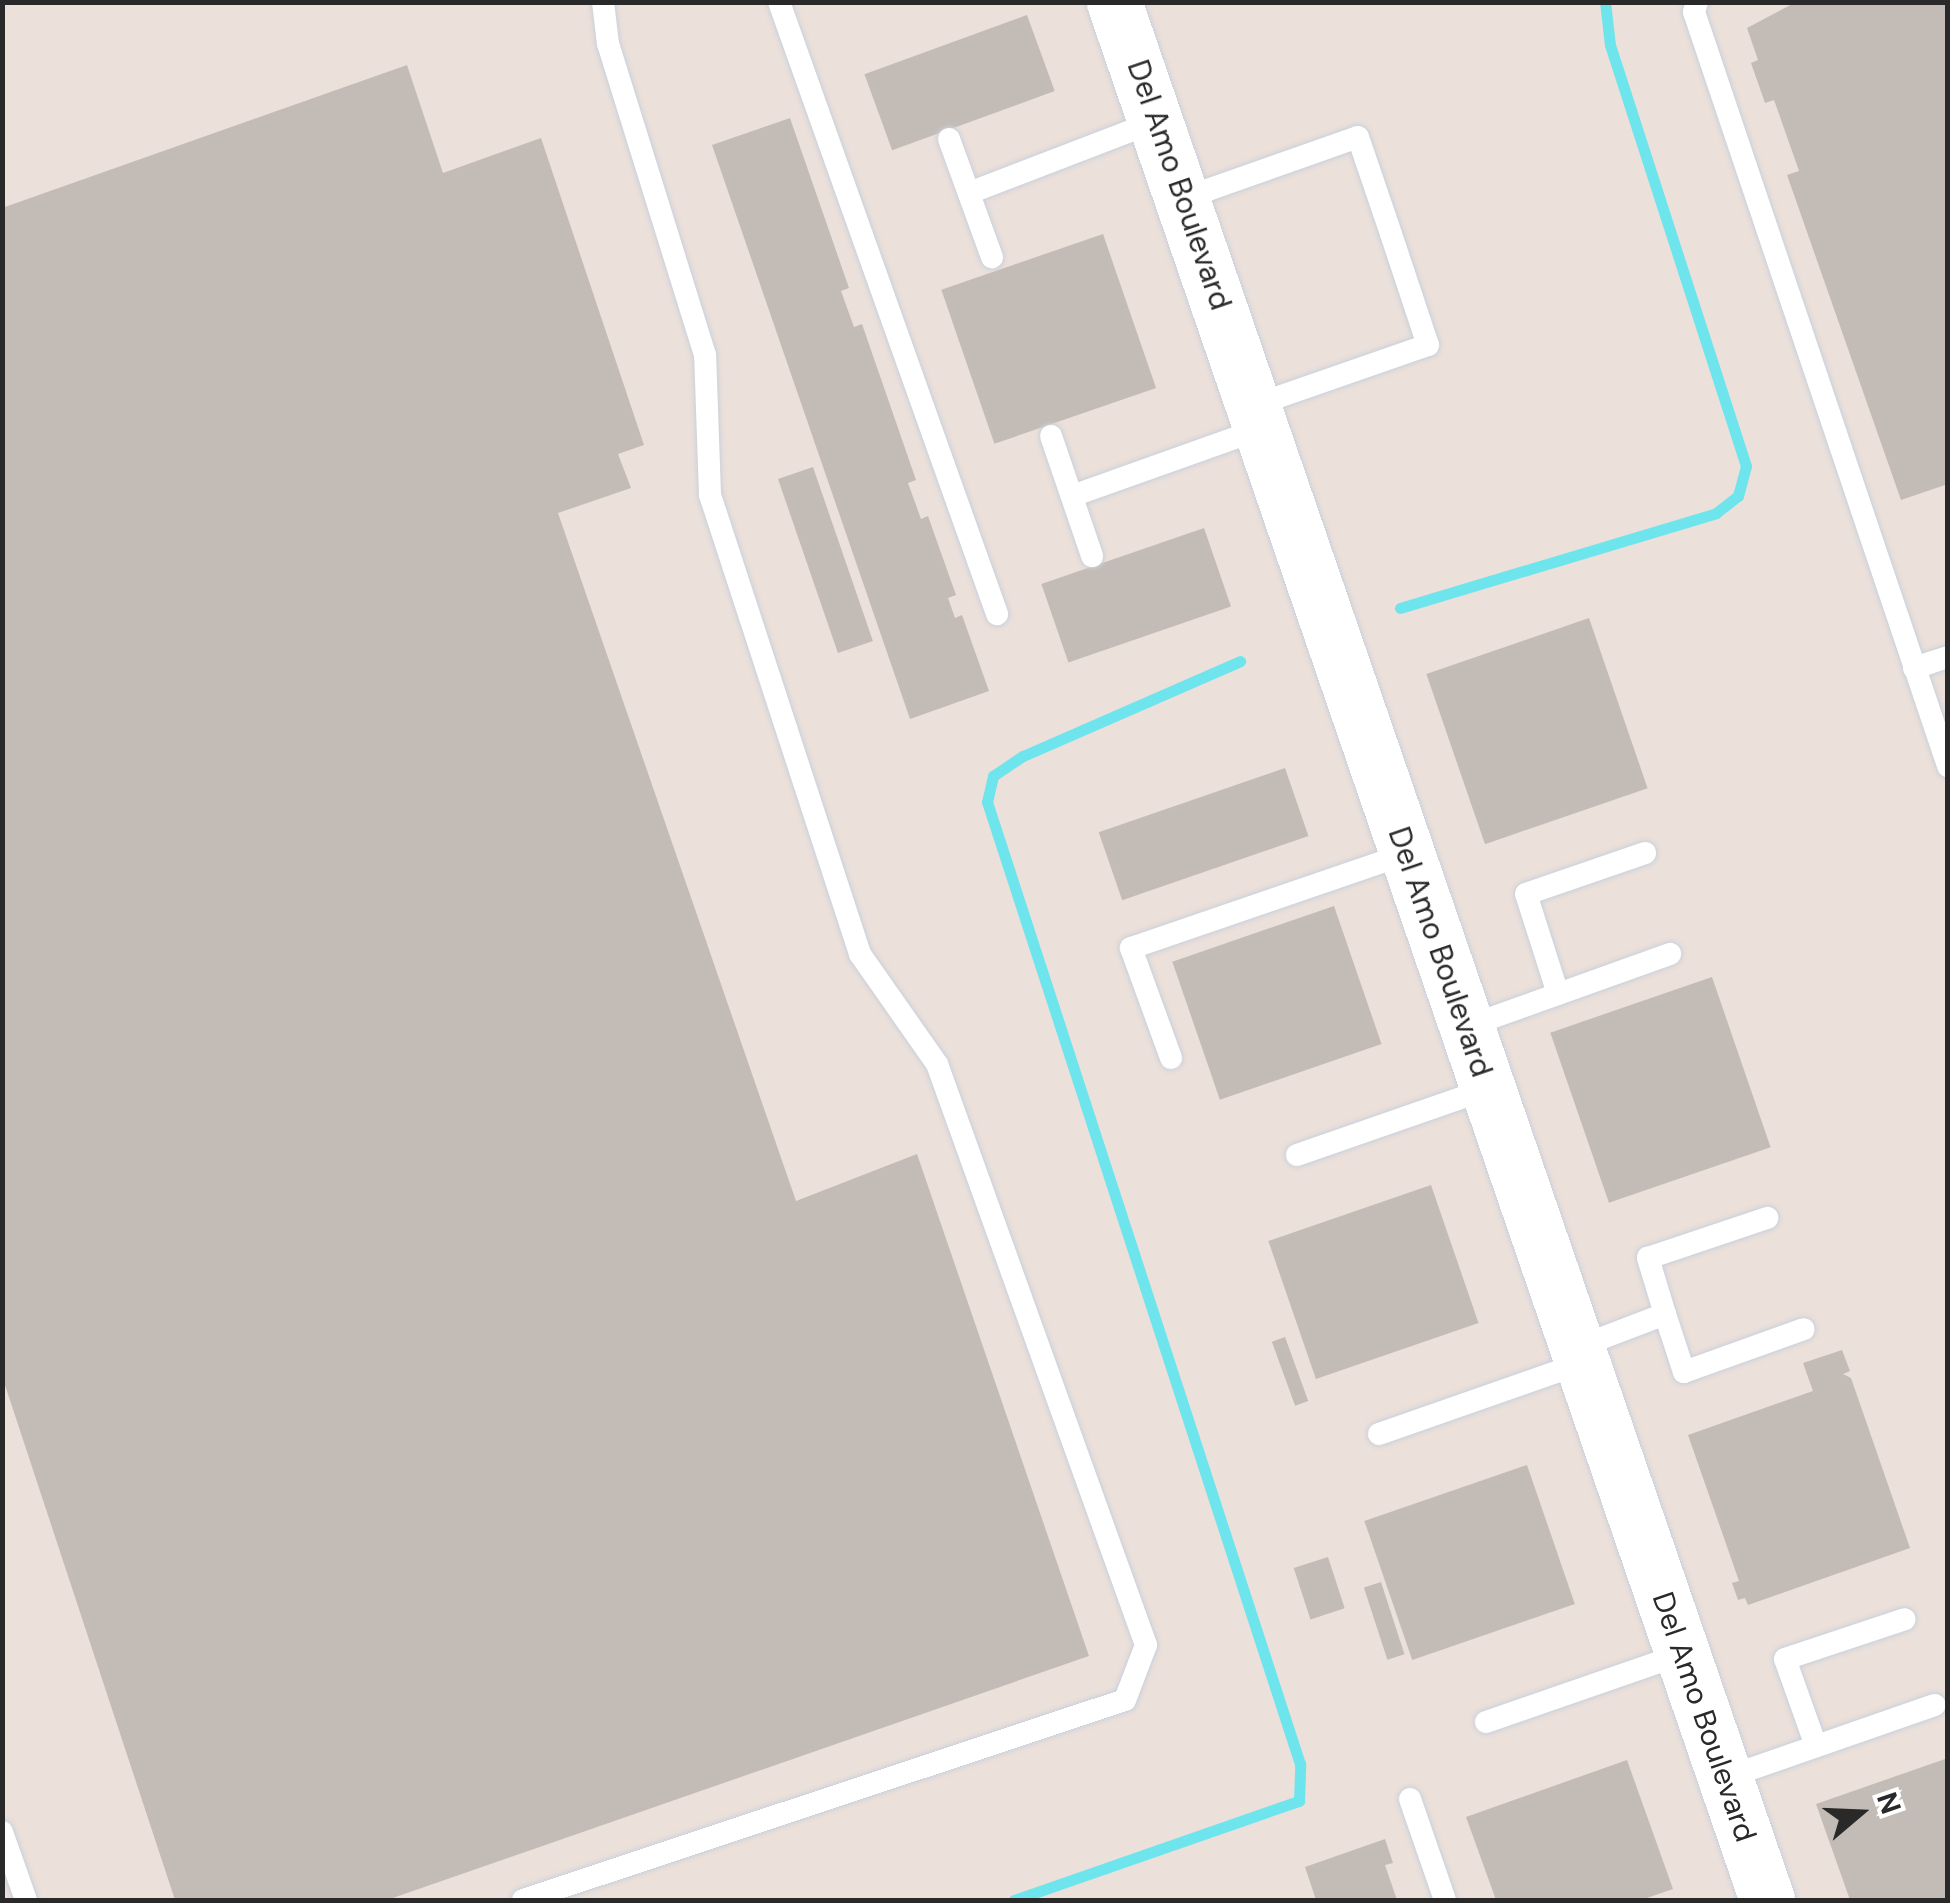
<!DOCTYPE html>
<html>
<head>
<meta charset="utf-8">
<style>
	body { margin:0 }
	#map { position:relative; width:1950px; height:1903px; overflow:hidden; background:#ebe0da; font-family:"DM Sans",sans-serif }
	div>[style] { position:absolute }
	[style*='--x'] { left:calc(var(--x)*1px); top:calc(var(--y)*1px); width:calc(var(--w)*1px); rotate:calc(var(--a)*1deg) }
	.stream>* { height:11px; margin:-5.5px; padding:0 5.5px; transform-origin:5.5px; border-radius:5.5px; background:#6ee5ed }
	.building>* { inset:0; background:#c3bcb6; transform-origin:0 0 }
	.roads { filter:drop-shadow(0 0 2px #c9d0db) drop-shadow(0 0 2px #c9d0db) }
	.lane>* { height:22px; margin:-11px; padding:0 11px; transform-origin:11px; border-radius:11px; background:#fff }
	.secondary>* { height:55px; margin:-27.5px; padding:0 27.5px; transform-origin:27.5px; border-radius:27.5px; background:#fff }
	span { translate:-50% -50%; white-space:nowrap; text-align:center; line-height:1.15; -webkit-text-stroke:10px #fff; paint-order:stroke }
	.street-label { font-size:30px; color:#292929 }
	.frame { position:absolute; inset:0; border:5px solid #292929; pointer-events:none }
	.north { position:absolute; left:1810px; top:1763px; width:100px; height:100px; -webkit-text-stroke:8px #fff; paint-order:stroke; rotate:71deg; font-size:28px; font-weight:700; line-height:40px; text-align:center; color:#292929 }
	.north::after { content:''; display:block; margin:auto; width:35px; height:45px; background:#292929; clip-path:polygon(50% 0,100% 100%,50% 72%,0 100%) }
</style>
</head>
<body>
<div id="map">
	<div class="stream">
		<i style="--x:1400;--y:608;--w:330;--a:-16.7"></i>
		<i style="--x:1716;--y:513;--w:28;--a:-38"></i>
		<i style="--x:1738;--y:496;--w:31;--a:-75"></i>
		<i style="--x:1746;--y:466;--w:442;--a:-107.9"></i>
		<i style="--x:1610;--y:45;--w:43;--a:-96.6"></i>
		<i style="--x:1014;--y:1900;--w:302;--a:-19.2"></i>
		<i style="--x:1299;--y:1801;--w:37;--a:-88"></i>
		<i style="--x:1300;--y:1764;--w:1012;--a:-108.02"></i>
		<i style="--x:987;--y:802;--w:27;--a:-77"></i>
		<i style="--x:993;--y:776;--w:36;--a:-34"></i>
		<i style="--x:1023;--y:756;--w:237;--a:-23.6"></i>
	</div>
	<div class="building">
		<i style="clip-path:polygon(1796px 2px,1948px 2px,1948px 484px,1901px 500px,1787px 175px,1799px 171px,1774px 100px,1765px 103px,1751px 63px,1758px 60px,1747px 28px)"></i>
		<i style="left:1027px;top:15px;width:81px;height:173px;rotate:70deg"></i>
		<i style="clip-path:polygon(407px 65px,443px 173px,541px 138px,644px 445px,618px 454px,631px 488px,558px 513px,796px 1201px,917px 1154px,1089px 1656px,387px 1900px,175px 1900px,2px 1376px,2px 208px)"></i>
		<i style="clip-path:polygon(790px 118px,849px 288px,841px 291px,854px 327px,862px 324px,916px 480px,908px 483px,921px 519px,928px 516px,956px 595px,948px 598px,955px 618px,962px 615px,989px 691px,910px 719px,712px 145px)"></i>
		<i style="left:1103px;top:234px;width:163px;height:171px;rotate:71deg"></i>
		<i style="left:813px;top:467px;width:184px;height:37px;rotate:71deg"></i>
		<i style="left:1204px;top:528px;width:83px;height:172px;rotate:71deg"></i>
		<i style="left:1589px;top:618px;width:180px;height:172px;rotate:71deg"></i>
		<i style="left:1285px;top:768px;width:72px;height:197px;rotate:71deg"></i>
		<i style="left:1334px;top:906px;width:146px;height:171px;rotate:71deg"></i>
		<i style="left:1712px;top:977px;width:180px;height:171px;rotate:71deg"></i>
		<i style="left:1431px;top:1185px;width:146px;height:172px;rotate:71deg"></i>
		<i style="left:1285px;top:1337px;width:68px;height:14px;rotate:70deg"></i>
		<i style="clip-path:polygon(1842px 1350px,1850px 1371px,1843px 1374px,1851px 1378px,1910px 1548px,1748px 1605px,1745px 1598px,1738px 1600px,1732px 1583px,1739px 1581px,1688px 1435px,1813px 1391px,1803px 1363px)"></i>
		<i style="left:1527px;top:1465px;width:147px;height:172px;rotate:71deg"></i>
		<i style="left:1328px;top:1557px;width:54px;height:36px;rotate:72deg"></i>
		<i style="left:1381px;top:1582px;width:76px;height:18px;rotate:72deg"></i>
		<i style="clip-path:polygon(1948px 1758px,1948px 1900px,1850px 1900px,1816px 1804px)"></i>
		<i style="clip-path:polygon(1627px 1760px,1673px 1889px,1641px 1900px,1496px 1900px,1466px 1817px)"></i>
		<i style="clip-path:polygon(1385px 1839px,1393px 1863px,1385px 1865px,1397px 1900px,1316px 1900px,1305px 1867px)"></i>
	</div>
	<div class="roads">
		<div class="lane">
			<i style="--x:779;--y:2;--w:650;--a:70.39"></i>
			<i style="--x:1697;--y:2;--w:10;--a:107"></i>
			<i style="--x:1694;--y:12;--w:796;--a:71.38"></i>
			<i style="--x:949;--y:139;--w:126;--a:70"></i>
			<i style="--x:969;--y:193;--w:198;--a:-21"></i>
			<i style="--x:1185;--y:198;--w:183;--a:-19.4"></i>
			<i style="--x:1358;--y:137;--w:102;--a:71.2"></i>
			<i style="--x:1391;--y:234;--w:117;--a:71.6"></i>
			<i style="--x:1428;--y:345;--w:182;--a:160.8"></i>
			<i style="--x:1051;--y:436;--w:127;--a:71.1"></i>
			<i style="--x:1072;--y:496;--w:203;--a:-19.6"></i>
			<i style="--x:1914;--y:668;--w:36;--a:-18"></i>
			<i style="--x:1558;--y:994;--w:105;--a:-107.7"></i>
			<i style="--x:1526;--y:894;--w:126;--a:-19"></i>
			<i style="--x:1466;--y:1027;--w:217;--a:-19.7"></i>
			<i style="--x:1171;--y:1058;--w:117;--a:-110"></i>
			<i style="--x:1131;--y:948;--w:291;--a:-18.9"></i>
			<i style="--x:1297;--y:1155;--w:201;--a:-19.2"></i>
			<i style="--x:1665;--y:1314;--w:59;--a:-106.9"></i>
			<i style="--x:1648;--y:1258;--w:126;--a:-18.6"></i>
			<i style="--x:1576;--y:1348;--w:95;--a:-20.9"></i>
			<i style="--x:1665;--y:1314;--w:61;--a:71.9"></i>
			<i style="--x:1684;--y:1372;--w:127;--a:-19.7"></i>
			<i style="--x:1379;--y:1434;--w:215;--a:-19.3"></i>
			<i style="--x:1486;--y:1722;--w:207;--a:-19.1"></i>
			<i style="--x:1816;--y:1746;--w:92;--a:-109.6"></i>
			<i style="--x:1785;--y:1659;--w:126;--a:-18.4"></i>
			<i style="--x:1725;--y:1778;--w:222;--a:-19.2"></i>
			<i style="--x:1410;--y:1799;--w:107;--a:70.9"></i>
			<i style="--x:2;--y:1832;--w:72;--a:70.6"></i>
			<i style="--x:523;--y:1900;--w:634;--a:-18.38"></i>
			<i style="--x:1125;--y:1700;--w:59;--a:-69.1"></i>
			<i style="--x:1146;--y:1645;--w:617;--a:-109.78"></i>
			<i style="--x:937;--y:1064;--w:134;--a:-125"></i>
			<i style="--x:860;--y:954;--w:483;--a:-108.1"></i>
			<i style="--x:710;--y:495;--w:140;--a:-92"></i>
			<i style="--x:705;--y:355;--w:326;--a:-107.3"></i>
			<i style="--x:608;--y:44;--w:42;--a:-96.8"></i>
		</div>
		<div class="secondary">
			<i style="--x:1114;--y:2;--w:2007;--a:71.01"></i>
		</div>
	</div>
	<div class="street-label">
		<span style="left:1179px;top:185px;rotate:71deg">Del Amo Boulevard</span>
		<span style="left:1440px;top:952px;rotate:71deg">Del Amo Boulevard</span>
		<span style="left:1704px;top:1717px;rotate:71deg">Del Amo Boulevard</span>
	</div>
	<div class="frame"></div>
	<div class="north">N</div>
</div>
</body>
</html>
